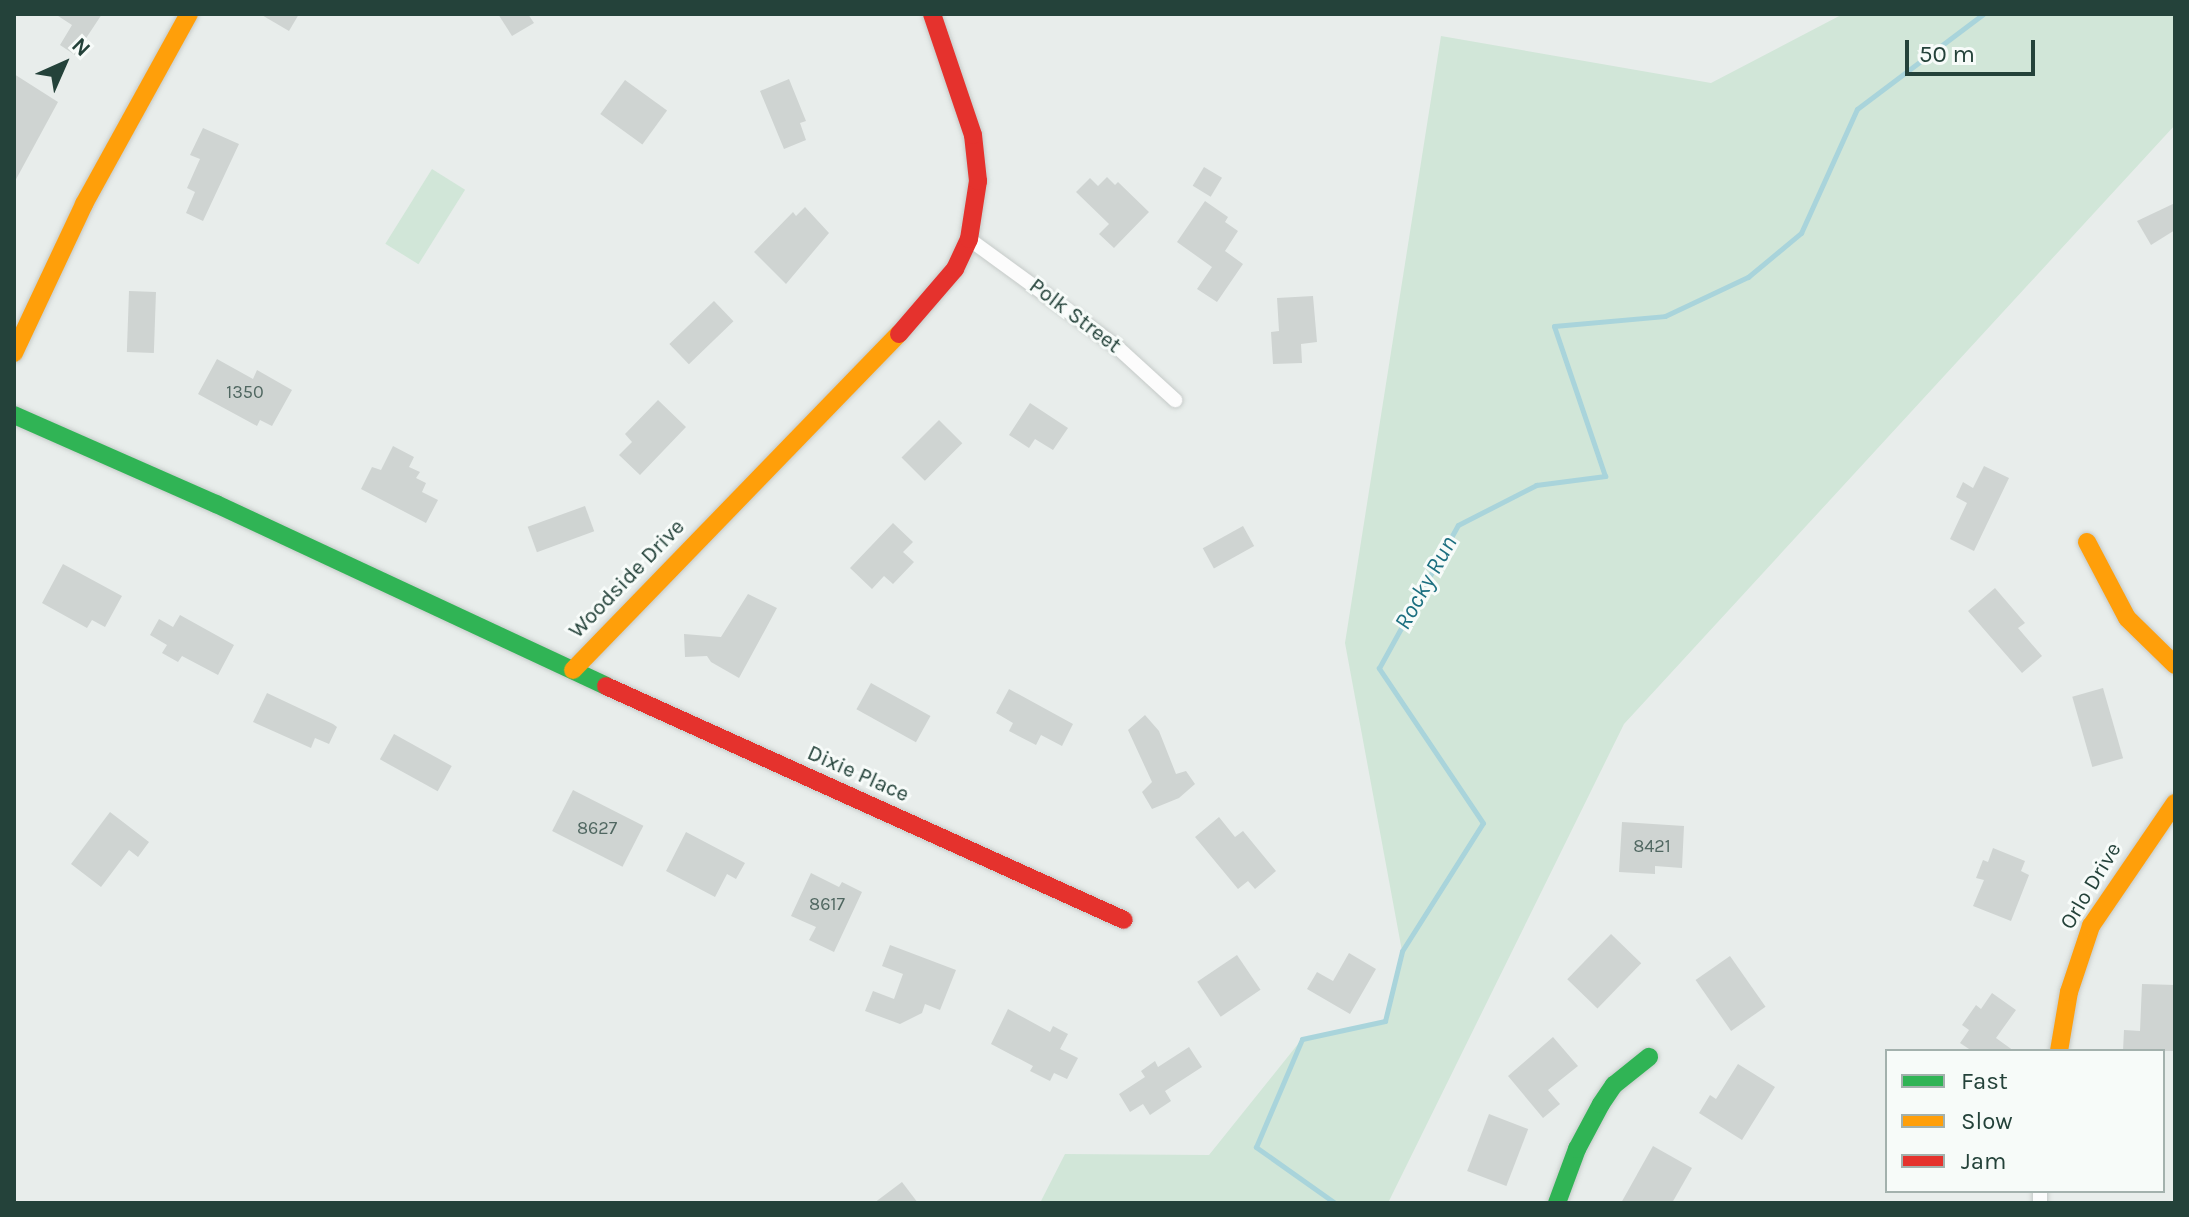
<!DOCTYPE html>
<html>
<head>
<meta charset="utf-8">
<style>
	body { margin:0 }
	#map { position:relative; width:2189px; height:1217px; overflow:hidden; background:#e8edeb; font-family:Karla,sans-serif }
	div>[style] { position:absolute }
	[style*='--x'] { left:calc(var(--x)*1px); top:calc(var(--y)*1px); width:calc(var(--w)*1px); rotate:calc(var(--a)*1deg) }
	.green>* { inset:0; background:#d1e6d8; transform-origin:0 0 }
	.stream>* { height:5px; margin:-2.5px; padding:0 2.5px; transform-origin:2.5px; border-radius:2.5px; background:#a9d4db }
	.building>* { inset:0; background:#cfd4d2; transform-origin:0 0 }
	.roads { filter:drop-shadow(0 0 2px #c5cac8) drop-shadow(0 0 2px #c5cac8) }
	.street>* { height:14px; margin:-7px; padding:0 7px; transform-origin:7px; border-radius:7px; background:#fcfcfc }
	.fast>* { height:18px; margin:-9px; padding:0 9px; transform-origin:9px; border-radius:9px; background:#30b455 }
	.slow>* { height:18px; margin:-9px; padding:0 9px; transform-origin:9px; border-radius:9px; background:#ff9f0a }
	.jam>* { height:18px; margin:-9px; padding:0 9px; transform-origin:9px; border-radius:9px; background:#e5322d }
	span { translate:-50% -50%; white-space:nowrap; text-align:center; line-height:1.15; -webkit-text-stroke:6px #f7fbf9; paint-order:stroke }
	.number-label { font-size:18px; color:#506761 }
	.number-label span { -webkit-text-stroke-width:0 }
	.street-label { font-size:22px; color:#24423a }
	.water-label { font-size:24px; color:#1c6f80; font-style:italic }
	.frame { position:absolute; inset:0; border:16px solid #24423a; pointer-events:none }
	.legend { position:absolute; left:1885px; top:1049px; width:280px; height:144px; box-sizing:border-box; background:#f7fbf9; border:2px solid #a3b1ad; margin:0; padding:10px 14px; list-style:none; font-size:24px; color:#24423a }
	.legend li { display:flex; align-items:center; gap:16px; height:40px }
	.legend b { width:40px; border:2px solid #a3b1ad }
	.north { position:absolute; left:24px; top:24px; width:80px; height:80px; -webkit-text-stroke:6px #f7fbf9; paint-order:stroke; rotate:45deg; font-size:22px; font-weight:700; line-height:32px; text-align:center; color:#24423a }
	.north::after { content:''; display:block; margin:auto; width:28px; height:36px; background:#24423a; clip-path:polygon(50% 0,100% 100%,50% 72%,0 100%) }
	.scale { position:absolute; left:1905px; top:40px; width:130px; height:36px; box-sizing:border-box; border:4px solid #24423a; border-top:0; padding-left:10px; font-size:24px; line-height:28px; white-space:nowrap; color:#24423a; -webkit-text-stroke:6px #f7fbf9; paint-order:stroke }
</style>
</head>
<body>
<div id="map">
	<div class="green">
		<i style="clip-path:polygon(1843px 14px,2175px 14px,2175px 125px,1624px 724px,1388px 1203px,1040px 1203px,1065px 1154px,1209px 1155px,1302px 1039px,1385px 1021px,1402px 951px,1345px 643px,1441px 36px,1711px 83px)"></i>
		<i style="left:432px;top:169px;width:39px;height:88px;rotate:32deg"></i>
	</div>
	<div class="stream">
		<i style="--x:1335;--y:1203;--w:97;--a:-144.7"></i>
		<i style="--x:1256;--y:1147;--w:117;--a:-66.9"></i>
		<i style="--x:1302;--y:1039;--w:85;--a:-12.2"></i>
		<i style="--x:1385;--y:1021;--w:72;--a:-76.3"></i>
		<i style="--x:1402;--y:951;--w:151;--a:-57.7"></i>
		<i style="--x:1483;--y:823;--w:187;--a:-123.9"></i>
		<i style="--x:1379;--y:668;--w:163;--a:-61.1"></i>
		<i style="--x:1458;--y:525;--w:88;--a:-27.1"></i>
		<i style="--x:1536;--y:485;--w:70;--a:-7.4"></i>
		<i style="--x:1605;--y:476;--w:158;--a:-108.8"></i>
		<i style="--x:1554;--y:326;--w:111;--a:-5.1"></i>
		<i style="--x:1665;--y:316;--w:92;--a:-25.2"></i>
		<i style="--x:1748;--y:277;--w:69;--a:-39.7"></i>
		<i style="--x:1801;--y:233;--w:136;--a:-65.7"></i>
		<i style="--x:1857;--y:109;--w:158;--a:-37"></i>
	</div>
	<div class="building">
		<i style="clip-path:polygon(55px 14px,102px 14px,75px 55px,60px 45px,72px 25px)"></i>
		<i style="clip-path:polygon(260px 14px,299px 14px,289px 31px)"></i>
		<i style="clip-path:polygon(498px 14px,528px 14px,534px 23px,512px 36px)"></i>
		<i style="clip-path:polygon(14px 74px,58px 102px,14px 183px)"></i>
		<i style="clip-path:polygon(789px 79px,806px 121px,800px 123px,806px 140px,784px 149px,760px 91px)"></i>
		<i style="left:625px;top:80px;width:52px;height:42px;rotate:36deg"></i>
		<i style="clip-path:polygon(203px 128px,239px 144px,203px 221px,186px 213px,195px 192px,187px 188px,200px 159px,190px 155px)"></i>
		<i style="left:1204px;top:167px;width:21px;height:22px;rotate:31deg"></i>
		<i style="clip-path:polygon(1107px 177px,1115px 185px,1118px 182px,1149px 212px,1114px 248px,1099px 234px,1109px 224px,1076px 192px,1090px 178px,1098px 186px)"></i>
		<i style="clip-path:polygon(1205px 201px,1228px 217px,1225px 222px,1238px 231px,1225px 251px,1243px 264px,1217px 302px,1197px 289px,1212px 267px,1177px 242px)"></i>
		<i style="clip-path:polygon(2175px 203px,2175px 230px,2151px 245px,2137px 221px)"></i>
		<i style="clip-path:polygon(805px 207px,829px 233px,786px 284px,754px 252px,793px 212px,796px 216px)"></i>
		<i style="left:129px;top:291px;width:27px;height:61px;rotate:2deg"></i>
		<i style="clip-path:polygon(1313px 296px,1317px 342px,1301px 344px,1302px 363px,1273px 364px,1271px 332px,1279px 331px,1277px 298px)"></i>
		<i style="left:714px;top:301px;width:28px;height:62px;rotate:46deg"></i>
		<i style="clip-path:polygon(217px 359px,253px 379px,257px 370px,292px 390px,272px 426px,260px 420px,257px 426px,198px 394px)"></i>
		<i style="clip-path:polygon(658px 400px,686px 427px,640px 475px,619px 455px,632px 442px,625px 434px)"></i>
		<i style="clip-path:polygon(1030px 403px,1068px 428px,1053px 450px,1035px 439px,1029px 448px,1009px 435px)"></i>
		<i style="left:939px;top:420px;width:33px;height:53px;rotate:45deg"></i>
		<i style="clip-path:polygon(393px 446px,414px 457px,409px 467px,420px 472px,416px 478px,426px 483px,422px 492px,438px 500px,426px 523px,361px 489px,372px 467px,381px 470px)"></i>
		<i style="clip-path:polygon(1984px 466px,2009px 478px,1974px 551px,1950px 539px,1967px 503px,1956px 497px,1963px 482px,1973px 488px)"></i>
		<i style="left:585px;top:506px;width:27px;height:61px;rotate:70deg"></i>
		<i style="clip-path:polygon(893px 523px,913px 542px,903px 552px,914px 562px,893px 584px,884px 576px,872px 589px,850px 568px)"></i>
		<i style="left:1243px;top:526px;width:23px;height:46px;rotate:61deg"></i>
		<i style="clip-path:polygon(63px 564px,122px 596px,105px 627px,92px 620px,87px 628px,42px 603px)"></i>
		<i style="clip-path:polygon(1995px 588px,2025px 623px,2018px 628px,2042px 656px,2022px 673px,1968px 611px)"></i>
		<i style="clip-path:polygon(748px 594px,777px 608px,739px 678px,711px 662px,707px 656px,685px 657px,684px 634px,721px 637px)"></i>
		<i style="clip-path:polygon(180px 615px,234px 645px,218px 675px,182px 656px,178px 662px,162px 653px,167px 645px,150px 635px,159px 619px,173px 627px)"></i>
		<i style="left:871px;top:683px;width:68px;height:30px;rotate:29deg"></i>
		<i style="left:2103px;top:688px;width:73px;height:32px;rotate:74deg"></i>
		<i style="clip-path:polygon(1009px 689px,1073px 724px,1062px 746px,1041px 735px,1036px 745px,1009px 731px,1013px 723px,996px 713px)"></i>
		<i style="clip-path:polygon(267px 693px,333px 724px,337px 727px,329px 744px,315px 738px,311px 748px,253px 722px)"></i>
		<i style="clip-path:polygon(1145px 715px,1159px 731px,1176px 774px,1186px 771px,1195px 784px,1179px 798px,1152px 809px,1142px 792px,1152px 782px,1128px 730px)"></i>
		<i style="left:394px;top:734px;width:66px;height:29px;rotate:29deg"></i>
		<i style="left:573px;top:790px;width:79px;height:46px;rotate:27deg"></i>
		<i style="clip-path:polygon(110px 812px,149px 842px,138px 857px,129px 850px,101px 887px,71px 864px)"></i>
		<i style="clip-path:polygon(1219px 817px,1235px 837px,1243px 831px,1276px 871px,1255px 889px,1248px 881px,1238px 889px,1195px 837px)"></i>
		<i style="clip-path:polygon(1622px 822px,1684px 826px,1682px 868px,1655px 866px,1655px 874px,1619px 872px)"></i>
		<i style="clip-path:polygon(686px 832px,745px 863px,736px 879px,727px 874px,715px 897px,666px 871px)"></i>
		<i style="clip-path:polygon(1993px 848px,2025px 861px,2021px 871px,2029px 875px,2011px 921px,1973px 906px,1984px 880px,1976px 878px,1983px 860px,1988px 862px)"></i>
		<i style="clip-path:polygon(811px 873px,839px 887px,842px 882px,862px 892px,834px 952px,809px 940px,816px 927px,791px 916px)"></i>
		<i style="left:1611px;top:934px;width:42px;height:63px;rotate:44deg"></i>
		<i style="clip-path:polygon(890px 945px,956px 970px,940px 1010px,925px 1004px,922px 1013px,900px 1024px,865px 1011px,873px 991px,894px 999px,903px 974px,882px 966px)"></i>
		<i style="clip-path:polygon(1349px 953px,1376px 969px,1350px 1014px,1307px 989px,1317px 972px,1333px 981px)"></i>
		<i style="left:1237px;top:955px;width:42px;height:48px;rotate:56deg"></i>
		<i style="left:1730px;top:956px;width:62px;height:42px;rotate:55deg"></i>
		<i style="clip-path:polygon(2142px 984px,2175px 985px,2175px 1051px,2123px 1051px,2124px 1030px,2140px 1031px)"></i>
		<i style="clip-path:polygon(1992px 993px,2016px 1010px,1996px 1038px,2014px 1051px,1972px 1051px,1960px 1043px,1969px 1030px,1962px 1025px,1976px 1005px,1981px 1009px)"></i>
		<i style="clip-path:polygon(1008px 1009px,1050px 1032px,1053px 1026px,1068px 1034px,1060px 1049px,1078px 1058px,1067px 1079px,1054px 1073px,1050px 1081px,1030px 1071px,1033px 1066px,991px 1044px)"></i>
		<i style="clip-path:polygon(1553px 1037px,1578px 1066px,1548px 1090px,1560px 1104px,1543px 1118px,1508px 1076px)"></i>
		<i style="clip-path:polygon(1189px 1047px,1202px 1067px,1165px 1091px,1171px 1101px,1150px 1115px,1143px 1104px,1130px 1112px,1119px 1094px,1145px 1077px,1141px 1071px,1155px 1061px,1158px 1067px)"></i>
		<i style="clip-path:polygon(1738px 1064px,1775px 1087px,1742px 1140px,1699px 1113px,1710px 1095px,1716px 1099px)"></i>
		<i style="left:1489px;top:1114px;width:42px;height:61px;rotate:21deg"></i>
		<i style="clip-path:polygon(1653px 1146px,1692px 1168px,1672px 1203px,1621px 1203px)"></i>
		<i style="clip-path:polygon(902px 1182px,918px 1203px,874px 1203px)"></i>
	</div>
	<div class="roads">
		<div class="street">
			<i style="--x:969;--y:239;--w:183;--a:36.1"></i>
			<i style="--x:1117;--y:347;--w:79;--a:42.4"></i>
			<i style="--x:2040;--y:1203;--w:12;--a:-90"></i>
		</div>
		<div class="fast">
			<i style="--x:14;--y:415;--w:221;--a:23.8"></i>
			<i style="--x:216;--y:504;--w:430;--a:25"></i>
			<i style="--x:1557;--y:1203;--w:58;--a:-69.7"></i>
			<i style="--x:1577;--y:1149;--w:51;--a:-61.9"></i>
			<i style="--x:1601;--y:1104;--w:23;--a:-56"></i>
			<i style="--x:1614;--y:1085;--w:45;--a:-38.7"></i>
		</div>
		<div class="slow">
			<i style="--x:14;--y:353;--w:165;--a:-64.8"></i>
			<i style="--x:84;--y:204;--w:217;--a:-61.1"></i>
			<i style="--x:2087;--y:542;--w:86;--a:62.2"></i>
			<i style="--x:2127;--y:618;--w:67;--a:44.4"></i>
			<i style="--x:573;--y:670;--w:468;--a:-45.9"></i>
			<i style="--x:2059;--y:1051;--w:60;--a:-80.4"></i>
			<i style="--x:2069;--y:992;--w:70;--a:-71.6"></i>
			<i style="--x:2091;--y:926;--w:149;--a:-55.7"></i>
		</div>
		<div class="jam">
			<i style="--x:899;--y:334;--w:86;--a:-49.3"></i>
			<i style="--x:955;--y:269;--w:33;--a:-65"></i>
			<i style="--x:969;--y:239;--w:59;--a:-81.2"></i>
			<i style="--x:978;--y:181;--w:46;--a:-96.2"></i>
			<i style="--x:973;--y:135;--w:128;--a:-108.7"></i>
			<i style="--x:606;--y:686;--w:568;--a:24.31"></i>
		</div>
	</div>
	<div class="number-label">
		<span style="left:245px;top:392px">1350</span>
		<span style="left:597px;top:828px">8627</span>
		<span style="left:1652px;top:846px">8421</span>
		<span style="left:827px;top:904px">8617</span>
	</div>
	<div class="street-label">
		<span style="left:1075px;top:316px;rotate:37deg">Polk Street</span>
		<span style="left:627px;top:579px;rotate:-46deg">Woodside Drive</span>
		<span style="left:858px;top:774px;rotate:24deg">Dixie Place</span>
		<span style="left:2091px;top:886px;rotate:-59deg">Orlo Drive</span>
	</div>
	<div class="water-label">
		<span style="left:1426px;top:583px;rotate:-61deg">Rocky Run</span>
	</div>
	<div class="frame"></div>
	<ul class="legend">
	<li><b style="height:10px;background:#30b455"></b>Fast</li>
	<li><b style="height:10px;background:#ff9f0a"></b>Slow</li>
	<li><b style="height:10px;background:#e5322d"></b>Jam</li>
	</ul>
	<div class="north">N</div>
	<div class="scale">50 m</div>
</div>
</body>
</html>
